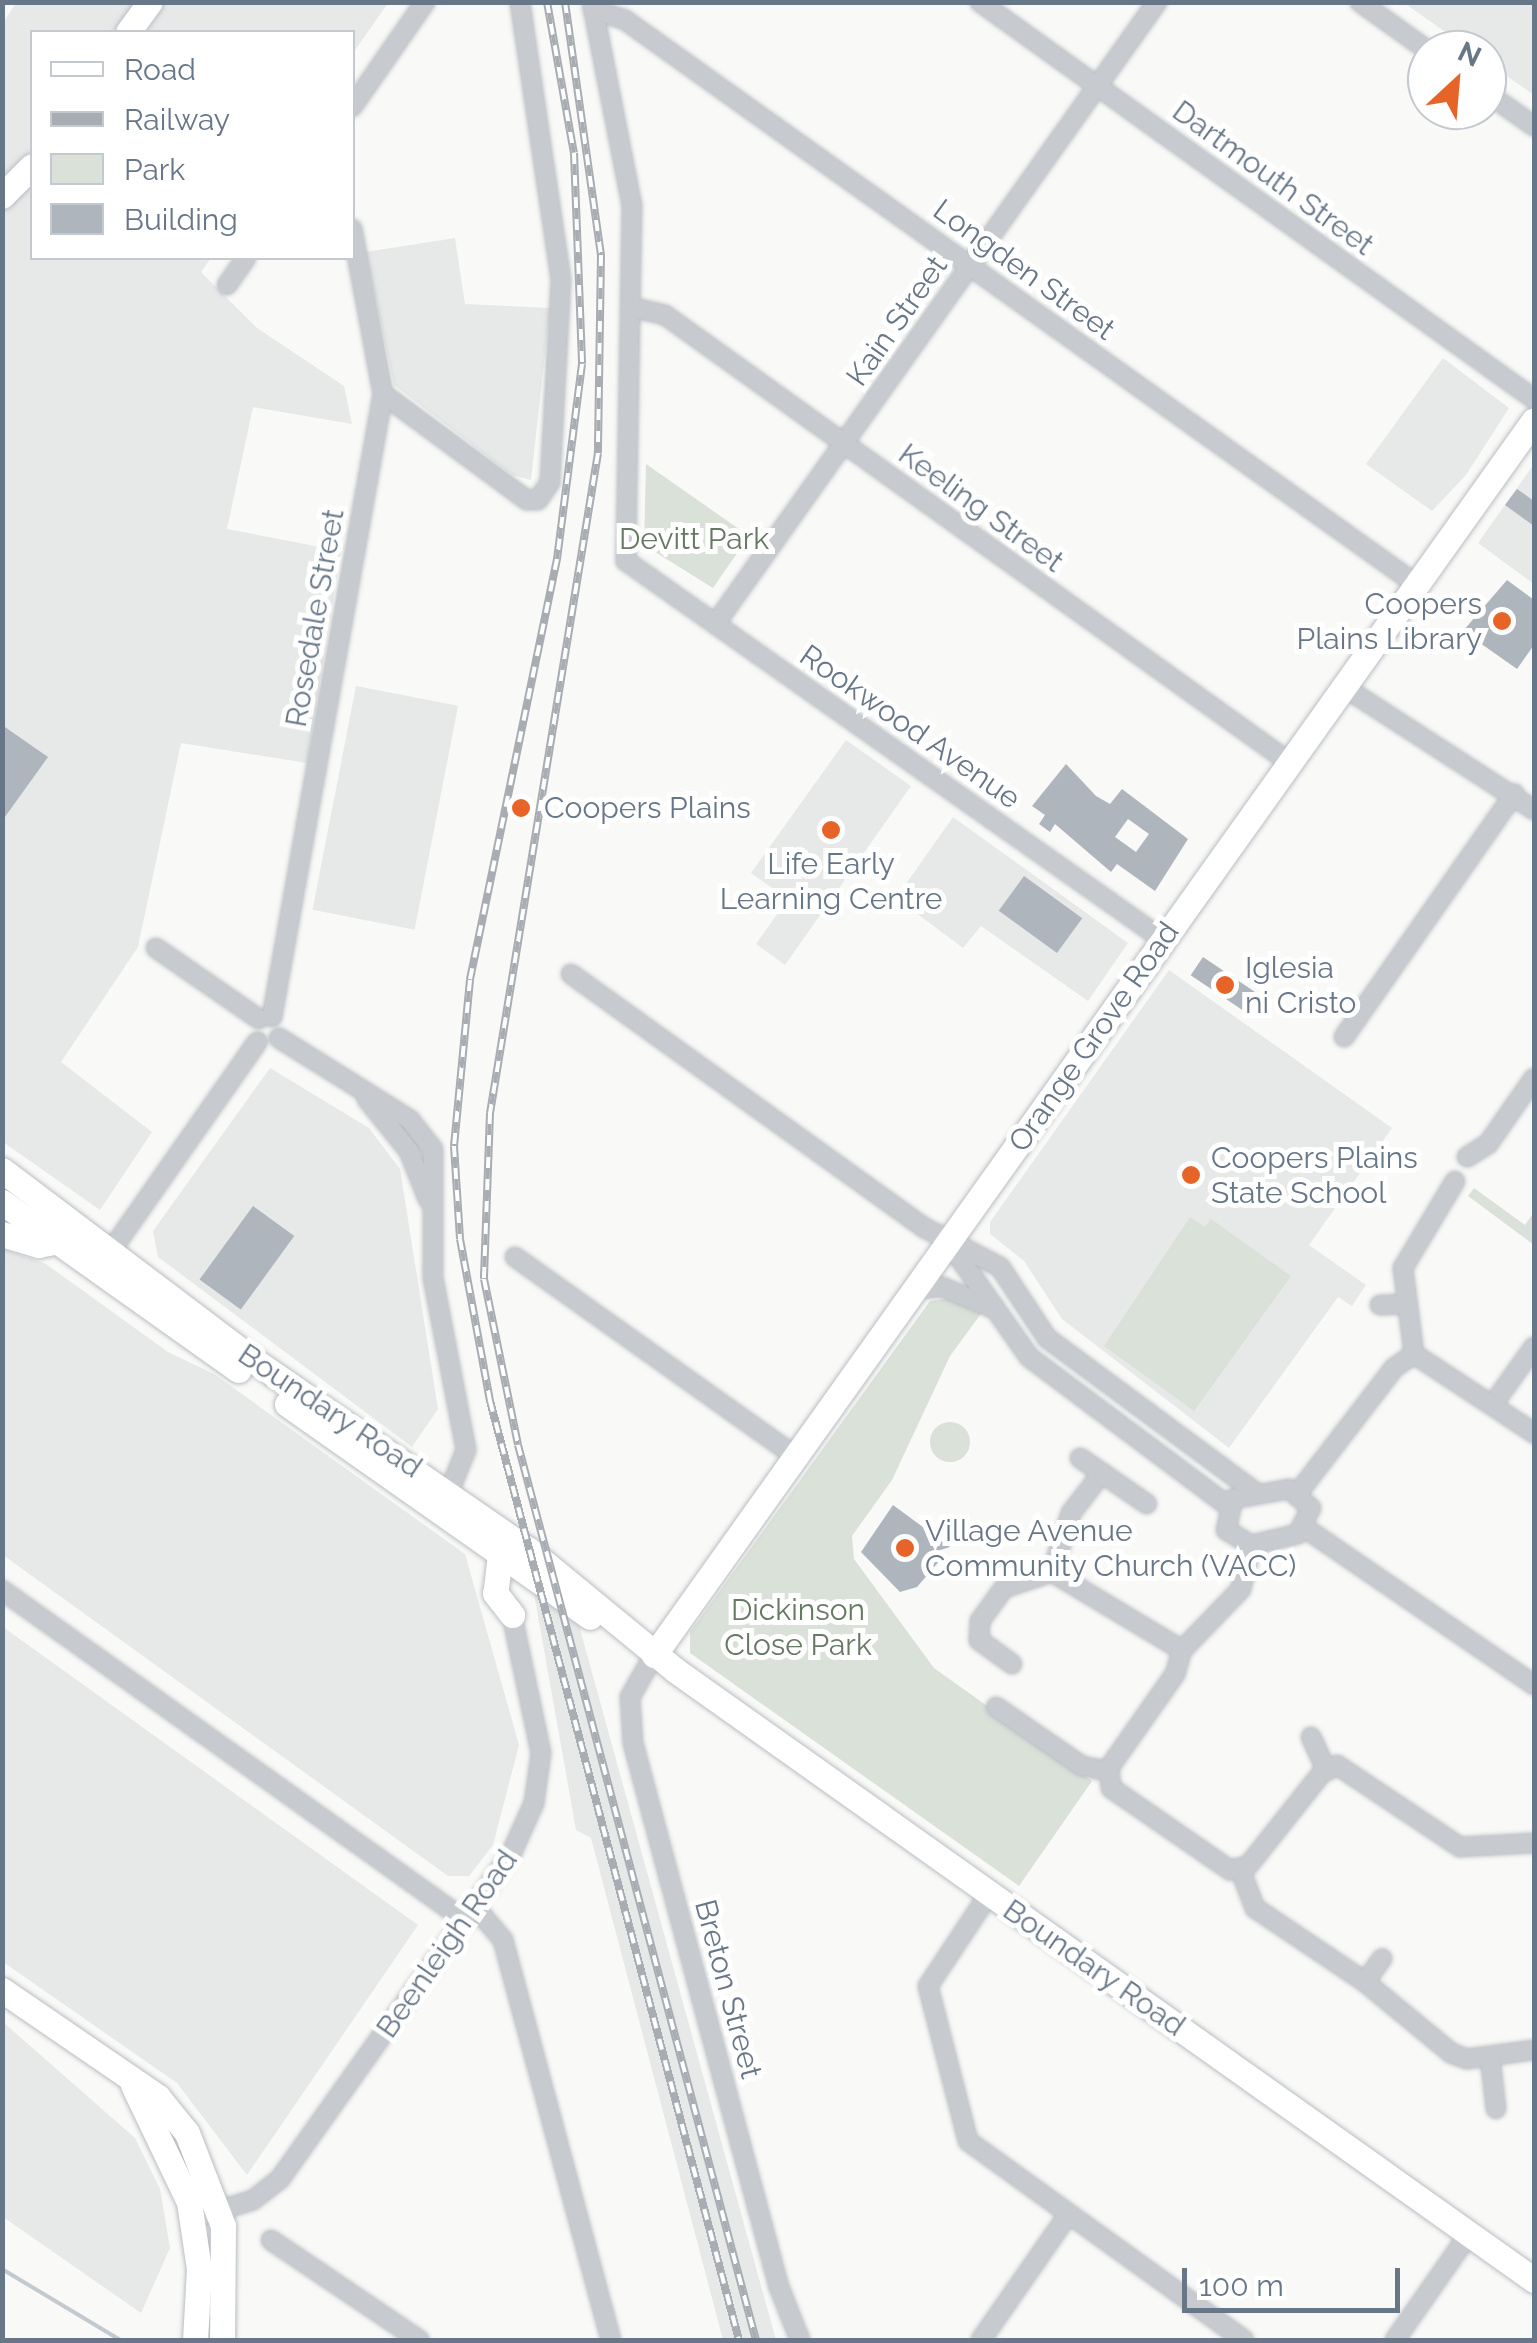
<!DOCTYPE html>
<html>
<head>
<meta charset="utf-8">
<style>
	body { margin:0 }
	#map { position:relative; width:1537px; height:2343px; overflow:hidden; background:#f9f9f7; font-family:Raleway,sans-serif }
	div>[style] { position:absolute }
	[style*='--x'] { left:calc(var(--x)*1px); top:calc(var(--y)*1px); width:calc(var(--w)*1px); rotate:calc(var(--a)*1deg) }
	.built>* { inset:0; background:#e7e8e8; transform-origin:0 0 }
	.green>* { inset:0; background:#dae1d8 }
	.round { border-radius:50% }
	.stream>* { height:4px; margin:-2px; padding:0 2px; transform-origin:2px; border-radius:2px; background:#c2cad0 }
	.building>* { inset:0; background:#aeb5bc; transform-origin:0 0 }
	.roads { filter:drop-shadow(0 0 2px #b9bec3) drop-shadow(0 0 2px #b9bec3) }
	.street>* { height:18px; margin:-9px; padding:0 9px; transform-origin:9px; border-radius:9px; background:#c7cace }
	.secondary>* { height:25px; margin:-12.5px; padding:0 12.5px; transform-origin:12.5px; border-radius:12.5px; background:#fff }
	.rail>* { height:8px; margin-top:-4px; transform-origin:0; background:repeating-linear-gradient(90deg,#fff 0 11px,#a7adb3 0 22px); box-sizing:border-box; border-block:2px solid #a7adb3 }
	.dots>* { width:28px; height:28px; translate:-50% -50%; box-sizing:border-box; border:5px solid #fff; border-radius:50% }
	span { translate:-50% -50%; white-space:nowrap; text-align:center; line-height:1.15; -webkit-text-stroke:10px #fff; paint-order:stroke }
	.street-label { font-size:30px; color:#687788 }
	.park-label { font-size:30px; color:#667a63 }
	.poi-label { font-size:30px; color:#687788 }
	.right { translate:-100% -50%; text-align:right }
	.left { translate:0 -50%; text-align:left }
	.frame { position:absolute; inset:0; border:5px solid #687788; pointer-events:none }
	.legend { position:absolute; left:30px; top:30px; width:325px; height:230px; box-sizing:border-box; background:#fff; border:2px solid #c3c9cf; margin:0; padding:12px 18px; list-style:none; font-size:30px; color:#687788 }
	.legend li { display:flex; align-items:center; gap:20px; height:50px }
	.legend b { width:50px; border:2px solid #c3c9cf }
	.north { position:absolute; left:1407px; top:30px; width:100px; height:100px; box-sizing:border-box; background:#fff; border:2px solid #c3c9cf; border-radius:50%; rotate:26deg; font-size:28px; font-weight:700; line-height:40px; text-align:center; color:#687788 }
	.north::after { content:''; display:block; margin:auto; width:35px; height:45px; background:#e76429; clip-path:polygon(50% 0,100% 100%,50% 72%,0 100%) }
	.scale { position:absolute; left:1182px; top:2268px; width:218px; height:45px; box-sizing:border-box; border:5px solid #687788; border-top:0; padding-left:12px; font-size:30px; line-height:35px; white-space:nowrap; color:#687788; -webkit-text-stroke:8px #fff; paint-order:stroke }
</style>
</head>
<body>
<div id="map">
	<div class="built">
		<i style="clip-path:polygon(16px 3px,388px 3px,353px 53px,352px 32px,32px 32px,32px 258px,211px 258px,201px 272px,257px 328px,344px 386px,352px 424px,253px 407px,227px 529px,341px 551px,307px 763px,181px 743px,138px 947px,61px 1062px,152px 1132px,100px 1210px,3px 1142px,3px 23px)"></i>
		<i style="clip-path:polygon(1404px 3px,1534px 3px,1534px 95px,1487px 62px,1487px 50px,1471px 50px)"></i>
		<i style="clip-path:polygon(455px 238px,465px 304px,550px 308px,531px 480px,512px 475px,394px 385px,366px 252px)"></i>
		<i style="clip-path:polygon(1443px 358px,1509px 408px,1466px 475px,1432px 511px,1366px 464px)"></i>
		<i style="clip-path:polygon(1534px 464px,1534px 584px,1478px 543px)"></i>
		<i style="left:356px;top:686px;width:104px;height:228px;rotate:11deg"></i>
		<i style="clip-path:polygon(846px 740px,911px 786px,785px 965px,756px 944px,788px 899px,751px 873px)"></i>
		<i style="clip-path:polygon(953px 817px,1128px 943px,1088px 1001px,981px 926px,963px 948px,896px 898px)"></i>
		<i style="clip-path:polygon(1169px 970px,1392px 1128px,1309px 1245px,1366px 1285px,1352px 1306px,1338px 1297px,1229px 1448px,1062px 1319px,1024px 1261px,990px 1234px,990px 1222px)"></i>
		<i style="clip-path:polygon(270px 1068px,369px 1128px,400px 1169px,438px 1409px,412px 1447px,158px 1257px,153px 1231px)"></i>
		<i style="clip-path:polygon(3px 1249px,46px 1264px,168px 1352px,214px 1374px,465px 1554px,519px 1745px,493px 1845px,469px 1876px,448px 1876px,3px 1555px)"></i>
		<i style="clip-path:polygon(533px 1588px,577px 1618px,776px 2340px,723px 2340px,591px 1838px,576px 1830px)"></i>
		<i style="clip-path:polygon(3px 1627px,418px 1925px,247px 2175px,177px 2083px,3px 1962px)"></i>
		<i style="clip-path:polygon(3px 2022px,135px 2138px,160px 2189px,170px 2248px,141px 2313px,3px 2217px)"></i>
	</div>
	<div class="green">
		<i style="clip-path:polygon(646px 464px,749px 536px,713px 588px,644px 545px)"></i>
		<i style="clip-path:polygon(1474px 1188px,1525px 1225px,1534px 1212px,1534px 1245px,1468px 1196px)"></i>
		<i style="clip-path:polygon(1190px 1217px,1205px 1227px,1211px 1219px,1291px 1276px,1194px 1411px,1104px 1346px)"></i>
		<i style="clip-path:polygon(957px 1297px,983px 1311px,950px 1356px,892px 1480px,852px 1536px,854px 1559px,934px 1668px,1092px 1781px,1019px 1886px,690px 1653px,690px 1632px,930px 1301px)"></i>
		<i class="round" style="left:930px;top:1422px;width:40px;height:40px"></i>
	</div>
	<div class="stream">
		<i style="--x:2;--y:2269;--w:138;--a:31"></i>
	</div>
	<div class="building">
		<i style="clip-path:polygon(1517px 489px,1534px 501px,1534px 526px,1505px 505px)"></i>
		<i style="clip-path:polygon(1507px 580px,1534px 600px,1534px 645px,1517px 669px,1463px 631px)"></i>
		<i style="clip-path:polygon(2px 725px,48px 757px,2px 821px)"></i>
		<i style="clip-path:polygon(evenodd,1066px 764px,1096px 796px,1110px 804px,1122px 789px,1188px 839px,1155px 891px,1117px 864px,1111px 872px,1055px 824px,1050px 832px,1039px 824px,1045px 815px,1032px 806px,1066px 764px,1128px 819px,1149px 834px,1136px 852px,1115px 837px,1128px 819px)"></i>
		<i style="left:1024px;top:876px;width:72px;height:43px;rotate:36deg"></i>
		<i style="left:1203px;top:957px;width:69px;height:22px;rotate:34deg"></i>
		<i style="left:253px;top:1206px;width:51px;height:91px;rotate:36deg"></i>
		<i style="clip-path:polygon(893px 1505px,950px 1547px,937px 1551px,942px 1558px,917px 1587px,900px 1592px,861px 1552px)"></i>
	</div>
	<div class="roads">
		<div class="street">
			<i style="--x:592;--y:2;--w:207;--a:78.9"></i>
			<i style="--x:632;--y:205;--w:356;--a:91"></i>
			<i style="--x:626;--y:561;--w:656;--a:35.19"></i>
			<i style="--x:980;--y:2;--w:682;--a:35.63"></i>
			<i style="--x:1360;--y:2;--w:82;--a:35.6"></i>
			<i style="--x:593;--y:10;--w:34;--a:17"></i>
			<i style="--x:625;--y:20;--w:973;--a:35.5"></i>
			<i style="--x:1487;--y:93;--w:57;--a:35.1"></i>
			<i style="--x:352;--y:107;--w:128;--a:-55.2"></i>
			<i style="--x:227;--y:285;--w:33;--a:-55"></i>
			<i style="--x:635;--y:308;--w:31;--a:13"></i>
			<i style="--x:665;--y:315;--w:769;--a:35.63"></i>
			<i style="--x:383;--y:394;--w:179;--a:36.4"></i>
			<i style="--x:527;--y:500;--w:11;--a:0"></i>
			<i style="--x:538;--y:500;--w:22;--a:-56"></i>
			<i style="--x:550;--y:482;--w:202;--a:-86.9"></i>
			<i style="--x:561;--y:280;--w:281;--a:-98.4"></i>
			<i style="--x:716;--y:623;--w:762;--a:-54.62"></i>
			<i style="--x:1344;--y:687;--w:226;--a:32.9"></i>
			<i style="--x:156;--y:948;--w:125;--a:34.6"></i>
			<i style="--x:571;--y:974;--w:436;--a:35.7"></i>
			<i style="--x:925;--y:1228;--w:85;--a:27.5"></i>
			<i style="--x:1000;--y:1267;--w:85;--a:56.5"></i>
			<i style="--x:1047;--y:1338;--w:257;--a:36.5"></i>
			<i style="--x:272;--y:1017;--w:633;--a:-79.9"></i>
			<i style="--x:383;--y:394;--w:168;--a:-100.6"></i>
			<i style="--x:1344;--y:1037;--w:297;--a:-55"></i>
			<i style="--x:279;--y:1038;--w:155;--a:32"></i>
			<i style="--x:410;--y:1120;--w:37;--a:52"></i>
			<i style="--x:433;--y:1149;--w:129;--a:90"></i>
			<i style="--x:433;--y:1278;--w:175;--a:79.1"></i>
			<i style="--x:466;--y:1450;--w:45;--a:112"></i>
			<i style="--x:367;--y:1099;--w:67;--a:51.1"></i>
			<i style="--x:409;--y:1151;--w:52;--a:68.4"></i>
			<i style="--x:1467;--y:1157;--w:25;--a:-32"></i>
			<i style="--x:1488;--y:1144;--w:80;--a:-55.1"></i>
			<i style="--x:949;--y:1243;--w:139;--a:54.9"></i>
			<i style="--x:1029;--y:1357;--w:247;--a:36.8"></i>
			<i style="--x:515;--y:1257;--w:345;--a:35.4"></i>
			<i style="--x:106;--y:1258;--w:264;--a:-55"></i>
			<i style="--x:915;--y:1289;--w:27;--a:-4"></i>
			<i style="--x:942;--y:1287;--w:57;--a:22.5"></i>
			<i style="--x:1380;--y:1305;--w:24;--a:-2"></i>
			<i style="--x:1414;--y:1354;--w:87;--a:-97.3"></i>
			<i style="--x:1403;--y:1268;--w:101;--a:-59.1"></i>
			<i style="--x:1494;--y:1403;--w:69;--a:-54.5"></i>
			<i style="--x:1080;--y:1458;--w:81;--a:34.5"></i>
			<i style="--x:1289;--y:1489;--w:29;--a:41"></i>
			<i style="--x:1311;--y:1508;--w:29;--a:117"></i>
			<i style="--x:1298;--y:1534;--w:48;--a:166.8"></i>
			<i style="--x:1251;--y:1545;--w:29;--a:-149"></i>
			<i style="--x:1226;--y:1530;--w:32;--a:-77"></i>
			<i style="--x:1233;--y:1499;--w:57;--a:-10.1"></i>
			<i style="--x:1298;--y:1493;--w:158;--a:-52.5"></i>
			<i style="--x:1394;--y:1368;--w:24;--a:-35"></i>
			<i style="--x:1414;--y:1354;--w:144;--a:33.4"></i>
			<i style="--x:1305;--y:1528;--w:278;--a:34.4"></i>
			<i style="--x:1251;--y:1545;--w:45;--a:102.8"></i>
			<i style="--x:1241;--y:1589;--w:85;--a:134"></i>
			<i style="--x:1182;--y:1650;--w:25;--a:106"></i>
			<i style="--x:1175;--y:1674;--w:115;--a:125.1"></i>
			<i style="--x:1109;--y:1768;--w:20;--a:84"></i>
			<i style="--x:1111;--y:1788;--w:145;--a:34.6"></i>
			<i style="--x:1230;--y:1870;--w:18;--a:-13"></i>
			<i style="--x:1248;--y:1866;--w:117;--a:-51.6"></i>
			<i style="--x:1321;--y:1774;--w:18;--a:-29"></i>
			<i style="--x:1337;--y:1765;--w:148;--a:33.7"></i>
			<i style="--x:1460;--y:1847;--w:74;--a:-3.1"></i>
			<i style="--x:1052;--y:1572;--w:62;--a:-72.1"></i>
			<i style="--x:1071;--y:1513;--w:51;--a:-52.2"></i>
			<i style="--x:2;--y:1590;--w:570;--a:35.5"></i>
			<i style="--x:654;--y:1655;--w:48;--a:119.7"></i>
			<i style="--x:630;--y:1697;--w:46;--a:86.3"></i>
			<i style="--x:633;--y:1743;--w:563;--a:74.98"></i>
			<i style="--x:779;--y:2287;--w:57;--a:68.4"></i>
			<i style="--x:1012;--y:1664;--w:41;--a:-144"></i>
			<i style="--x:979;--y:1640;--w:19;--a:-87"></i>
			<i style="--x:980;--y:1621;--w:41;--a:-54"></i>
			<i style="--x:1004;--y:1588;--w:51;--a:-18.4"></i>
			<i style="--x:1052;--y:1572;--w:152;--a:31"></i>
			<i style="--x:996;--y:1707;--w:104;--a:34.5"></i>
			<i style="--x:1082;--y:1766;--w:26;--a:11"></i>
			<i style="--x:1311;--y:1737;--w:35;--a:65"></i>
			<i style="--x:1240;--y:1869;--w:42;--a:69"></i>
			<i style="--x:1255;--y:1908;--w:133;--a:33.9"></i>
			<i style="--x:1365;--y:1982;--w:112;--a:39.5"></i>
			<i style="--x:1451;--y:2053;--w:17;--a:21"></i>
			<i style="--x:1467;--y:2059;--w:68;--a:-7.7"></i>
			<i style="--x:989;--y:1894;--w:110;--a:123.5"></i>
			<i style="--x:928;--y:1986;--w:160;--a:75.5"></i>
			<i style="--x:968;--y:2141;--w:340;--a:35.8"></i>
			<i style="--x:476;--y:1908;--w:42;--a:49.8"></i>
			<i style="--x:503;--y:1940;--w:414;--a:74.9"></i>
			<i style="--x:1365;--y:1982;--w:29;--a:-54"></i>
			<i style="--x:1490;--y:2057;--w:52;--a:83.4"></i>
			<i style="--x:207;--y:2214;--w:48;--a:-16.9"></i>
			<i style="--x:253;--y:2200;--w:34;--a:-38"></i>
			<i style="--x:280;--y:2179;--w:401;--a:-54.6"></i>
			<i style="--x:512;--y:1852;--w:54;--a:-65.8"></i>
			<i style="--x:534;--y:1803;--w:50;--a:-82"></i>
			<i style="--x:541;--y:1753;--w:141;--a:-101.9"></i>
			<i style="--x:271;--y:2240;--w:179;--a:34"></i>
			<i style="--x:981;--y:2340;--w:152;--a:-55.2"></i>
			<i style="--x:1395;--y:2340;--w:129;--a:-55.1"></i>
		</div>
		<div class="secondary">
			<i style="--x:128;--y:32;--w:37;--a:-54"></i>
			<i style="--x:2;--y:196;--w:42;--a:-45"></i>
			<i style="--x:2;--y:1170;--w:318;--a:37.1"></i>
			<i style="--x:256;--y:1362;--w:331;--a:34.6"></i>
			<i style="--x:529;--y:1550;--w:189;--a:39.4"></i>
			<i style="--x:675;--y:1670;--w:1054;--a:35.38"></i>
			<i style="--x:2;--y:1202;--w:290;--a:35.4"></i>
			<i style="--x:2;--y:1234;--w:38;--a:17"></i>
			<i style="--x:38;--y:1245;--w:20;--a:-11"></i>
			<i style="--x:287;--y:1404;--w:370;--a:35.1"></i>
			<i style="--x:500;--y:1555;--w:38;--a:97"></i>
			<i style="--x:495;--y:1593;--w:28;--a:52"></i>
			<i style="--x:654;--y:1655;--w:1516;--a:-54.53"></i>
			<i style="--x:2;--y:1990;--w:189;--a:34.4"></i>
			<i style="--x:158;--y:2097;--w:46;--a:51.1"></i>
			<i style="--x:187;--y:2133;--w:100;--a:68.8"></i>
			<i style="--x:223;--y:2226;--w:114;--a:90.5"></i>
			<i style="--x:133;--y:2085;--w:130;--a:64.4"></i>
			<i style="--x:189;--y:2202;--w:68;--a:81.5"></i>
			<i style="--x:199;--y:2269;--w:71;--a:93.2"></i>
		</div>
	</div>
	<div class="rail">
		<i style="--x:547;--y:2;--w:153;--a:79.9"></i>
		<i style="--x:574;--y:153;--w:211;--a:87.8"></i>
		<i style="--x:582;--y:364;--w:197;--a:97.3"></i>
		<i style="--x:557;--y:559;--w:430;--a:101.7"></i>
		<i style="--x:470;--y:980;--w:167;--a:95.5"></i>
		<i style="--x:454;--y:1146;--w:93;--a:86.3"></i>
		<i style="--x:460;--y:1239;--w:165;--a:79.5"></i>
		<i style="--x:490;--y:1401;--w:971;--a:75.15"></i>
		<i style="--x:565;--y:2;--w:256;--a:81.9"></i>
		<i style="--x:601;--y:255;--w:198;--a:90.9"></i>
		<i style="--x:598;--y:453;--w:669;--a:99.29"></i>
		<i style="--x:490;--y:1113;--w:166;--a:92.1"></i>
		<i style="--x:484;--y:1279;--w:169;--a:78.4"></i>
		<i style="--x:518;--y:1445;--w:926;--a:75.11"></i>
	</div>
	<div class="dots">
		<i style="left:1502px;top:621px;background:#e76429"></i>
		<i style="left:521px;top:808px;background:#e76429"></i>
		<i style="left:831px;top:830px;background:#e76429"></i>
		<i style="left:1225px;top:985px;background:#e76429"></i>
		<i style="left:1191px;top:1175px;background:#e76429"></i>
		<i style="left:905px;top:1548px;background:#e76429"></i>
	</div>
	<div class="street-label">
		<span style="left:1273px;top:178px;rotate:36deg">Dartmouth Street</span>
		<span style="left:1024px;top:270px;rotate:36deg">Longden Street</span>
		<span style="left:897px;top:321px;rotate:-55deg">Kain Street</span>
		<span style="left:981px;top:508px;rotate:36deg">Keeling Street</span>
		<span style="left:315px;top:618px;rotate:-80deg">Rosedale Street</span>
		<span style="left:910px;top:727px;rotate:35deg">Rookwood Avenue</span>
		<span style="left:1094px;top:1037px;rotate:-55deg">Orange Grove Road</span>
		<span style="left:330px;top:1411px;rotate:34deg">Boundary Road</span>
		<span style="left:447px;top:1944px;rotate:-55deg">Beenleigh Road</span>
		<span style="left:1094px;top:1968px;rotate:35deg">Boundary Road</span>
		<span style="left:728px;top:1989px;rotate:75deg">Breton Street</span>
	</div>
	<div class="park-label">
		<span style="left:694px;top:539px">Devitt Park</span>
		<span style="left:798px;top:1627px">Dickinson<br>Close Park</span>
	</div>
	<div class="poi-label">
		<span class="right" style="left:1482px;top:621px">Coopers<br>Plains Library</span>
		<span class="left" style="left:544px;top:808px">Coopers Plains</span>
		<span style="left:831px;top:881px">Life Early<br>Learning Centre</span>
		<span class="left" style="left:1245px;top:985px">Iglesia<br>ni Cristo</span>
		<span class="left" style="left:1211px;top:1175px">Coopers Plains<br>State School</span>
		<span class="left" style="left:925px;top:1548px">Village Avenue<br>Community Church (VACC)</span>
	</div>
	<div class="frame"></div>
	<ul class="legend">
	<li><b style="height:12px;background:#fff"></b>Road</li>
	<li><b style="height:12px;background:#a7adb3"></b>Railway</li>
	<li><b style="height:28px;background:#dae1d8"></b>Park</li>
	<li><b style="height:28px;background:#aeb5bc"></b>Building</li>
	</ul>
	<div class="north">N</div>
	<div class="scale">100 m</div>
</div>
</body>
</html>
